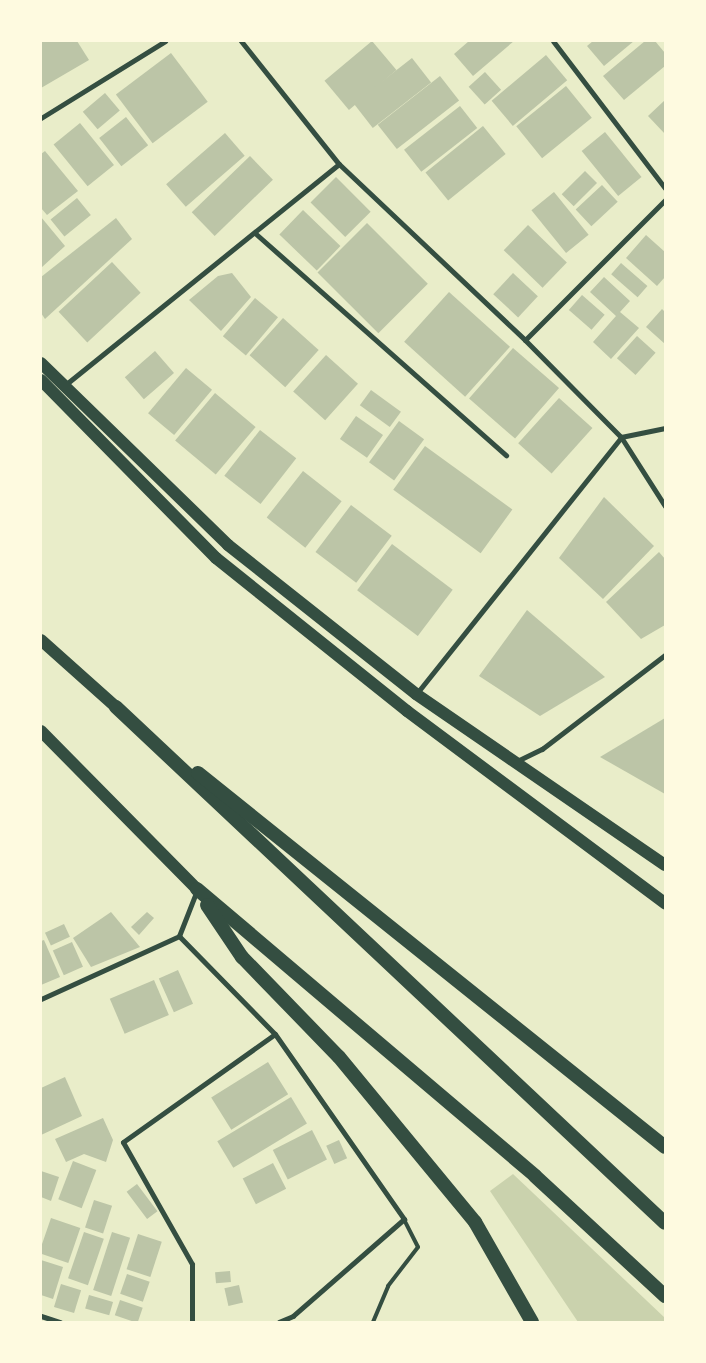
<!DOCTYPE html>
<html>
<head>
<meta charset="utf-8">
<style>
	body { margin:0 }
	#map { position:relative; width:706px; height:1363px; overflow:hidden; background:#e9edc9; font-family:"IBM Plex Sans",sans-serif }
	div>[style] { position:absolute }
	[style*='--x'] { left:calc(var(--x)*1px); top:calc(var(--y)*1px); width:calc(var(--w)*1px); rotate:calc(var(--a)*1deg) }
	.green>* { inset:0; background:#cad2ad }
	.building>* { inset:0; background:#bcc5a7; transform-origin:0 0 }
	.service>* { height:4px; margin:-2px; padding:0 2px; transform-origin:2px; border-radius:2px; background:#344e41 }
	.minor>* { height:5px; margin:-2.5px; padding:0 2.5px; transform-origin:2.5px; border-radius:2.5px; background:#344e41 }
	.primary>* { height:12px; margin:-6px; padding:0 6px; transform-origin:6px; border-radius:6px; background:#344e41 }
	.trunk>* { height:14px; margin:-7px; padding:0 7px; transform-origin:7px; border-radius:7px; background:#344e41 }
	span { translate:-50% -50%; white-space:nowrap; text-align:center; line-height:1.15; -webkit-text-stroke:4px #fefae0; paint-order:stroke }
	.frame { position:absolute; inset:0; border:42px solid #fefae0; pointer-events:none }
</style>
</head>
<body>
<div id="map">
	<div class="green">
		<i style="clip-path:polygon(513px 1174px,665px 1318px,665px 1322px,578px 1322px,490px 1191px)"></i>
	</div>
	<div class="building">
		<i style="clip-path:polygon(41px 41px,77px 41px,89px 60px,41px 88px)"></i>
		<i style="left:372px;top:41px;width:38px;height:62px;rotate:50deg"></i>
		<i style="clip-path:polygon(469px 41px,514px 41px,473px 76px,454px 54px)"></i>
		<i style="clip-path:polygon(593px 41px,634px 41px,604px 66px,587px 46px)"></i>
		<i style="clip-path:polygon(645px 41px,655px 41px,665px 53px,665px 66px,624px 100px,603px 76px)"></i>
		<i style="left:171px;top:53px;width:61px;height:69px;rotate:53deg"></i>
		<i style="left:546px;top:55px;width:33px;height:71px;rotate:50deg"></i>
		<i style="left:412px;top:58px;width:31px;height:74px;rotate:52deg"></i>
		<i style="left:485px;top:72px;width:24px;height:22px;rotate:48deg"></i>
		<i style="left:440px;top:76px;width:31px;height:79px;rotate:52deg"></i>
		<i style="left:566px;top:86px;width:41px;height:64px;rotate:51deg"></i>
		<i style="left:105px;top:93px;width:23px;height:29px;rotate:50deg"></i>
		<i style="clip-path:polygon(665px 100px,665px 134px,648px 116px)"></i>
		<i style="left:460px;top:106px;width:28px;height:71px;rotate:52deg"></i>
		<i style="left:126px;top:117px;width:36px;height:34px;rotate:52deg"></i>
		<i style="left:80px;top:123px;width:54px;height:34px;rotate:51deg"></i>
		<i style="left:483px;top:126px;width:36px;height:74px;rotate:51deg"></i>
		<i style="left:605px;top:132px;width:58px;height:30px;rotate:51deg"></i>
		<i style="left:225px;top:133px;width:30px;height:78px;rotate:49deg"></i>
		<i style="clip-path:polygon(45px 151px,78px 191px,47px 215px,41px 208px,41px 154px)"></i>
		<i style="left:250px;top:156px;width:33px;height:81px;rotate:46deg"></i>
		<i style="left:585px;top:171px;width:17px;height:33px;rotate:45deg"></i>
		<i style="left:336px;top:177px;width:49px;height:36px;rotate:45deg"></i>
		<i style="left:602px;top:185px;width:23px;height:36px;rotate:47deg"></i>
		<i style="left:554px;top:192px;width:55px;height:29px;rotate:51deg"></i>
		<i style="left:77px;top:198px;width:22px;height:34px;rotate:51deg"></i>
		<i style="left:303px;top:210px;width:52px;height:34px;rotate:44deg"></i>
		<i style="clip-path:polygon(41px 217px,65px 246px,41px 268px)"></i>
		<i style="clip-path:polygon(116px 218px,132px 239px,45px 319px,41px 313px,41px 277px)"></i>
		<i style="left:367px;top:223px;width:86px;height:70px;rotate:45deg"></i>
		<i style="left:528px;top:225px;width:54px;height:35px;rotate:44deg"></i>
		<i style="clip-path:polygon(646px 235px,665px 252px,665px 277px,657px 286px,626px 258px)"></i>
		<i style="left:112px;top:262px;width:42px;height:73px;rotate:47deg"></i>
		<i style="left:621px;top:263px;width:35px;height:15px;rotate:41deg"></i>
		<i style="clip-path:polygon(232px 273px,251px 297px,221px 331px,189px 300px,218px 276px)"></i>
		<i style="left:513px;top:273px;width:34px;height:29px;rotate:43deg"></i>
		<i style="clip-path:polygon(604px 277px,630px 301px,620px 312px,639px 328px,611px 359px,593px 342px,616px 316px,590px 292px)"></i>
		<i style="left:449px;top:292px;width:82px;height:67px;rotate:42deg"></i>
		<i style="left:582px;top:295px;width:30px;height:20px;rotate:41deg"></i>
		<i style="left:255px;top:298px;width:30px;height:50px;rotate:40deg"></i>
		<i style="clip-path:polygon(662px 309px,665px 312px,665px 344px,646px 327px)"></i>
		<i style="left:283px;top:318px;width:48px;height:50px;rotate:42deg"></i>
		<i style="left:637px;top:336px;width:25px;height:30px;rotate:42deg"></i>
		<i style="left:513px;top:348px;width:61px;height:67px;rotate:41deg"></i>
		<i style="left:155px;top:351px;width:29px;height:40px;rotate:49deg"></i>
		<i style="left:326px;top:355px;width:43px;height:49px;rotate:42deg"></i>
		<i style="left:186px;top:368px;width:34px;height:59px;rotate:40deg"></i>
		<i style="left:371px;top:390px;width:37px;height:19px;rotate:36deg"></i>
		<i style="left:215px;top:393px;width:53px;height:62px;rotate:40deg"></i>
		<i style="left:559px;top:398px;width:45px;height:61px;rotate:42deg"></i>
		<i style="left:356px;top:416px;width:33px;height:28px;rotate:35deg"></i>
		<i style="left:399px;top:421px;width:31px;height:51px;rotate:36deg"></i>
		<i style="left:260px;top:430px;width:46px;height:58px;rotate:38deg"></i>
		<i style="left:425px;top:446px;width:108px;height:54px;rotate:36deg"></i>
		<i style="left:303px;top:471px;width:49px;height:59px;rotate:38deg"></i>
		<i style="clip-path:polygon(604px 497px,654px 546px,603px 599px,559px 558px)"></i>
		<i style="left:351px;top:505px;width:51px;height:59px;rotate:37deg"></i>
		<i style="left:392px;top:544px;width:76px;height:58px;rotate:37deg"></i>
		<i style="clip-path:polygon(659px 552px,665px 559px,665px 625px,641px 639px,606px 602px)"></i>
		<i style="clip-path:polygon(527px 610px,605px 677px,540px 716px,479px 676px)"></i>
		<i style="clip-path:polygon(665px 718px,665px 794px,600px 757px)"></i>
		<i style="clip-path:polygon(111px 912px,140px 947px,91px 967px,73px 938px)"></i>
		<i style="clip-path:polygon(147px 912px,154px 918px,139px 935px,131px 927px)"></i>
		<i style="left:64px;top:924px;width:14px;height:21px;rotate:65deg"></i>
		<i style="clip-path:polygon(44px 940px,60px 977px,41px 985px,41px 941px)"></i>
		<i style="left:72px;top:942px;width:27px;height:21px;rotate:66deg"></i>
		<i style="left:178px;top:970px;width:37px;height:21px;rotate:66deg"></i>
		<i style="left:154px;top:980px;width:38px;height:48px;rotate:67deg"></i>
		<i style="left:268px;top:1062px;width:38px;height:67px;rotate:58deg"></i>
		<i style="clip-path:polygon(65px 1077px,82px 1116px,41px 1135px,41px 1088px)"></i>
		<i style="left:291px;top:1097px;width:31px;height:86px;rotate:59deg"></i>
		<i style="clip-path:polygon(103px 1118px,113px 1140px,106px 1162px,84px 1154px,66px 1162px,55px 1139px)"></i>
		<i style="left:312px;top:1130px;width:33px;height:44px;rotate:63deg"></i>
		<i style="left:339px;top:1140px;width:20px;height:14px;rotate:66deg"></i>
		<i style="left:73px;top:1161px;width:25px;height:41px;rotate:21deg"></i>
		<i style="left:273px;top:1163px;width:29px;height:34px;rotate:63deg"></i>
		<i style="clip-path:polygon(41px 1171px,59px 1177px,51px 1201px,41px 1197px)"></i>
		<i style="left:137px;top:1184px;width:34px;height:13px;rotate:53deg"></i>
		<i style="left:94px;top:1200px;width:19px;height:29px;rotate:18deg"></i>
		<i style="left:51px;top:1218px;width:31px;height:37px;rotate:19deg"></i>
		<i style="left:84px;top:1232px;width:21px;height:49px;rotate:19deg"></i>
		<i style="left:112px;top:1232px;width:19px;height:61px;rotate:18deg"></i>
		<i style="left:138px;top:1234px;width:25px;height:37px;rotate:18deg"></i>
		<i style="clip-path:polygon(41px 1260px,63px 1267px,53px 1299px,41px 1295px)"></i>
		<i style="left:230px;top:1271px;width:11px;height:15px;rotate:85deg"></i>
		<i style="left:127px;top:1274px;width:24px;height:21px;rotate:19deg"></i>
		<i style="left:61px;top:1284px;width:21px;height:24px;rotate:17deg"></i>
		<i style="left:239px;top:1285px;width:18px;height:15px;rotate:77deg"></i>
		<i style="left:89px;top:1295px;width:25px;height:14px;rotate:16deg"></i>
		<i style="left:120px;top:1300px;width:24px;height:16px;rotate:19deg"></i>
	</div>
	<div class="service">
		<i style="--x:373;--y:1322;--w:39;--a:-67"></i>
		<i style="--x:388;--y:1286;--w:49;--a:-52.4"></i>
		<i style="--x:418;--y:1247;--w:31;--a:-117"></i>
	</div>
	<div class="minor">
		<i style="--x:241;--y:41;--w:157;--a:51.5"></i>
		<i style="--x:339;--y:164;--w:256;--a:43.4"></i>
		<i style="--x:525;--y:340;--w:136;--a:45.3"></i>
		<i style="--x:621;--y:437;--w:82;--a:57.5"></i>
		<i style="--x:553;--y:41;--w:185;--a:52.7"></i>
		<i style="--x:41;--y:118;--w:146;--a:-31.8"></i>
		<i style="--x:256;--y:234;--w:334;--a:41.5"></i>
		<i style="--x:525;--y:340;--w:198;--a:-45"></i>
		<i style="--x:65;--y:385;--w:352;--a:-38.9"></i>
		<i style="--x:417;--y:693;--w:327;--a:-51.4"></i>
		<i style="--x:621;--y:437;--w:45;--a:-11.6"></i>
		<i style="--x:517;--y:761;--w:28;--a:-26"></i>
		<i style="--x:542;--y:749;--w:155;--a:-37.4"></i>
		<i style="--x:179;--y:936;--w:137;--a:45.6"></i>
		<i style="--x:275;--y:1034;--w:226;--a:55.1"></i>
		<i style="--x:404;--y:1219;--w:147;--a:138.9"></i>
		<i style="--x:293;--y:1316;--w:15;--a:157"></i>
		<i style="--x:41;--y:999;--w:152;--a:-24.5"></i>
		<i style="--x:179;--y:936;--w:49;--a:-68.6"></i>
		<i style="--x:41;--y:1316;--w:20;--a:18"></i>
		<i style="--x:192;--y:1322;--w:58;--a:-90"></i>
		<i style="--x:192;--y:1264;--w:140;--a:-119.5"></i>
		<i style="--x:123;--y:1142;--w:186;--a:-35.4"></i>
	</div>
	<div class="primary">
		<i style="--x:41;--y:363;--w:261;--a:44.2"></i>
		<i style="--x:228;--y:545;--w:240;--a:38.4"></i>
		<i style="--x:416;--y:694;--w:302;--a:34.5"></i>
		<i style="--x:41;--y:380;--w:250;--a:45.5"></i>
		<i style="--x:216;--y:558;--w:245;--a:38.7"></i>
		<i style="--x:407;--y:711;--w:322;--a:36.7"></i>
		<i style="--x:41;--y:640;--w:101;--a:41.8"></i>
		<i style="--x:41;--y:731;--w:222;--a:45.4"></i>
	</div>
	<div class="trunk">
		<i style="--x:116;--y:707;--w:753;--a:43.23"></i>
		<i style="--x:198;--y:773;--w:598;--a:38.69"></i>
		<i style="--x:197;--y:889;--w:443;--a:40.3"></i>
		<i style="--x:535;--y:1176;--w:177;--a:42.7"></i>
		<i style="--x:207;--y:905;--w:63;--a:56.1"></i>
		<i style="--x:242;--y:957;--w:139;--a:45.9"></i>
		<i style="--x:339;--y:1057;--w:214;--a:50.5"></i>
		<i style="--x:475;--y:1222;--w:115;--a:60.3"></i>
	</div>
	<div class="frame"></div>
</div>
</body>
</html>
